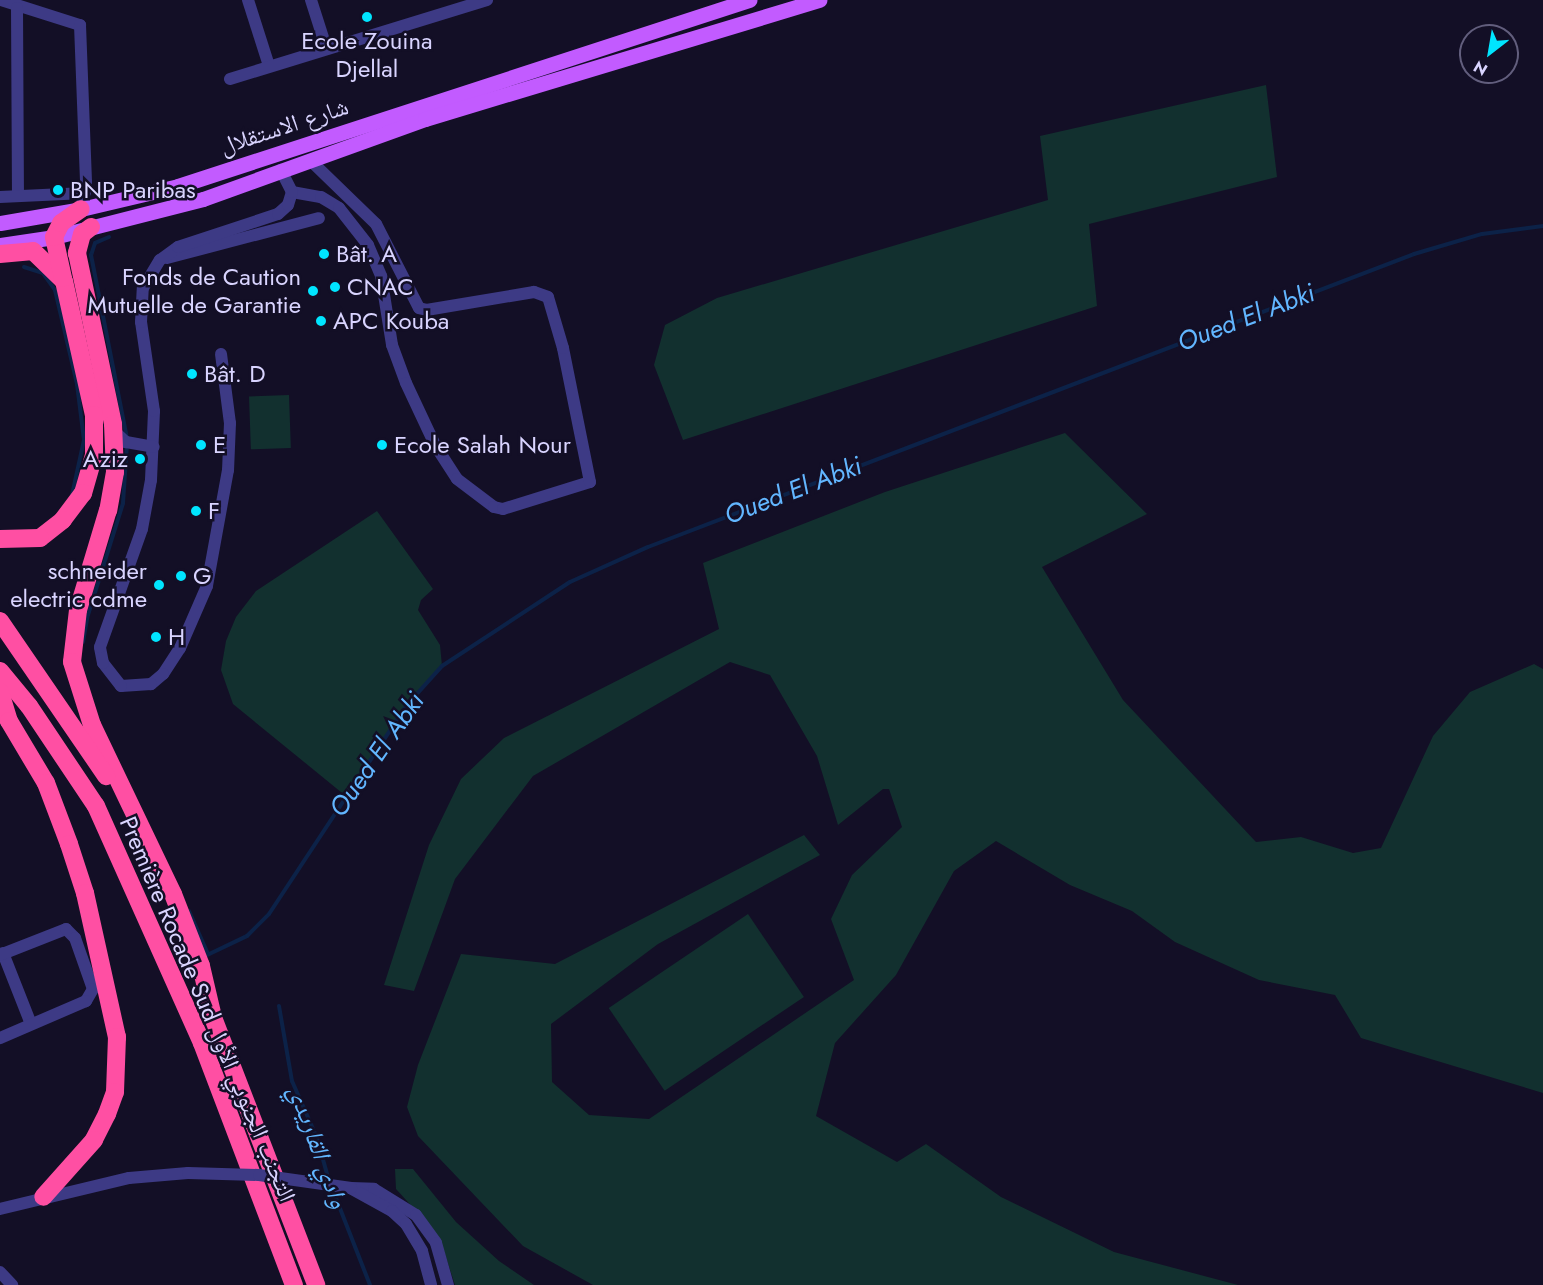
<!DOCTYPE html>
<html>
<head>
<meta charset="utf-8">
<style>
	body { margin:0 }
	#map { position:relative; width:1543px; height:1285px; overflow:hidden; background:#130f26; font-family:Jost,"Noto Naskh Arabic",sans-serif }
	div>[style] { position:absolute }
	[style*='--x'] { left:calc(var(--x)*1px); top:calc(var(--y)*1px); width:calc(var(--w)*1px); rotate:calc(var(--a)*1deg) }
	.green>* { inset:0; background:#12302f; transform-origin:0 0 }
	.stream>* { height:4px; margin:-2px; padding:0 2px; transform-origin:2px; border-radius:2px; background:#0c2248 }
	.minor>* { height:12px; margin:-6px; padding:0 6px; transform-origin:6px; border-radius:6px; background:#3d3a85 }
	.major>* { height:15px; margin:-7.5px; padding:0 7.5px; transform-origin:7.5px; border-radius:7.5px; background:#c25bff }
	.highway>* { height:18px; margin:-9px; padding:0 9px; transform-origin:9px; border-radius:9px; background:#ff4fa3 }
	.minor-bridge>* { height:12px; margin:-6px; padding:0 6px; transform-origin:6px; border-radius:6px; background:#3d3a85 }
	.dots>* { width:16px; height:16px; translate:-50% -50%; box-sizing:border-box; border:3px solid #130f26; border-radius:50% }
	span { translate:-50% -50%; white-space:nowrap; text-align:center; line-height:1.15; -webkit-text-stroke:5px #130f26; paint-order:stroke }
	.poi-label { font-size:24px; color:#d9d4ff }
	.left { translate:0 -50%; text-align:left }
	.right { translate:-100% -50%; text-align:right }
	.street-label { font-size:24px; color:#d9d4ff }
	.water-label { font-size:26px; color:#62b6ff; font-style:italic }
	.north { position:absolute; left:1459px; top:24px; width:60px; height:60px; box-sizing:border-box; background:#130f26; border:2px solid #625e7d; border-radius:50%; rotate:211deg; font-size:16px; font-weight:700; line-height:24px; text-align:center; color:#d9d4ff }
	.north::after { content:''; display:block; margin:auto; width:21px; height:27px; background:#00e5ff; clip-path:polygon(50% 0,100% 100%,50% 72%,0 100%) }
</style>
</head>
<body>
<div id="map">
	<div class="green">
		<i style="clip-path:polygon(1266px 85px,1277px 177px,1089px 224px,1097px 306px,683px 440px,654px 365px,665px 325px,717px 298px,1048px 200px,1040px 136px)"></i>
		<i style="left:289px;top:395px;width:53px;height:40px;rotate:88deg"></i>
		<i style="clip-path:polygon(1065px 433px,1147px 514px,1042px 567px,1123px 700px,1256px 842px,1301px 837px,1353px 853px,1381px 848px,1433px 736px,1470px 692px,1534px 664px,1543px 669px,1543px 1093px,1361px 1038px,1335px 995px,1259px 980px,1175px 942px,1132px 911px,1070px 885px,996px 841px,954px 871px,896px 975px,835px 1043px,816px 1116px,897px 1162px,926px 1144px,1001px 1197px,1114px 1252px,1238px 1285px,593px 1285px,523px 1246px,418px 1136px,407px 1107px,418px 1065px,461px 954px,555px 964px,804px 835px,820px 855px,658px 944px,551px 1024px,552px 1082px,589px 1115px,649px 1119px,854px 980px,831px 919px,852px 875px,902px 827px,889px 789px,883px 789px,838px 825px,817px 756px,770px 675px,730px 662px,533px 776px,455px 879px,414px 991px,384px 985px,429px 845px,461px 779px,504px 738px,719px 629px,703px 563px,885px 492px)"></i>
		<i style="clip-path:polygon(377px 511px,433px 589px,421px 600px,418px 610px,440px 645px,442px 666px,406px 706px,347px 797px,233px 704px,221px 670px,226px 641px,236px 617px,256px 591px)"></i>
		<i style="left:748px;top:914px;width:100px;height:168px;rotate:56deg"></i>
		<i style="clip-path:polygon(395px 1169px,413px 1169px,456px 1222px,499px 1261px,534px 1285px,455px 1285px,444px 1251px,428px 1224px,396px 1189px)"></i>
	</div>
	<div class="stream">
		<i style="--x:109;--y:237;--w:15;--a:157"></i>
		<i style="--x:95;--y:243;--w:13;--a:108"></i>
		<i style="--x:91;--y:255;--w:187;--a:78.9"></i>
		<i style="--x:24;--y:267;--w:20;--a:18"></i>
		<i style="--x:43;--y:273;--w:21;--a:55"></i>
		<i style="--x:55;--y:290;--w:97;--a:76.8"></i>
		<i style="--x:77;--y:384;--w:56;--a:82.9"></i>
		<i style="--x:84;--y:440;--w:56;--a:102.3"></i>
		<i style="--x:83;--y:642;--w:27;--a:-80"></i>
		<i style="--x:88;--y:615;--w:117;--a:-72.6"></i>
		<i style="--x:123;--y:503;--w:58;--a:-86.1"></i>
		<i style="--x:189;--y:911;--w:47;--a:66.2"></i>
		<i style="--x:203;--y:957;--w:49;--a:-25.5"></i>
		<i style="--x:247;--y:936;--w:31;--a:-45"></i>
		<i style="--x:269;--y:914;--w:249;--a:-56.6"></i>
		<i style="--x:406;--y:706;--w:54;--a:-48"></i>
		<i style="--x:442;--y:666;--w:153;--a:-33.3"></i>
		<i style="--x:570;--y:582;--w:85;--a:-24.2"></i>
		<i style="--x:648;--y:547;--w:820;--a:-20.93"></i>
		<i style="--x:1414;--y:254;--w:71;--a:-16.4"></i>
		<i style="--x:1482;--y:234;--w:62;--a:-7.5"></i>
		<i style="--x:184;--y:966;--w:10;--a:-24"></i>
		<i style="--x:279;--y:1006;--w:76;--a:80.2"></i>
		<i style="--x:292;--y:1081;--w:62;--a:66.3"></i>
		<i style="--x:317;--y:1138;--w:45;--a:74.4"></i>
		<i style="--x:332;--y:1188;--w:104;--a:68.6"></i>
	</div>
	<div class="minor">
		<i style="--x:1;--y:0;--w:83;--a:17.6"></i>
		<i style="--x:80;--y:25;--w:157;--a:87.8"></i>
		<i style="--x:86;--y:182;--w:27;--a:100"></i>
		<i style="--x:248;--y:0;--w:69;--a:72.3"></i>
		<i style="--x:311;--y:0;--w:49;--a:72.3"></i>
		<i style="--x:17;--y:8;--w:187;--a:89.7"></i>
		<i style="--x:230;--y:79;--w:269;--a:-17.1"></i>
		<i style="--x:292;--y:192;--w:29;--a:10"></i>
		<i style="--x:321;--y:197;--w:21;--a:31"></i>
		<i style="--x:339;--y:208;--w:47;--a:51.9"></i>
		<i style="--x:368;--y:245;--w:34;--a:67"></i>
		<i style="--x:381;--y:276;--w:70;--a:80.9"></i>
		<i style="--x:392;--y:345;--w:40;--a:69.8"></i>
		<i style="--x:406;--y:383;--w:68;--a:64.9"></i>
		<i style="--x:435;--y:445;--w:40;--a:57.1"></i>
		<i style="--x:457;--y:479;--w:46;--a:37.1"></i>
		<i style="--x:494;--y:507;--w:9;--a:13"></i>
		<i style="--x:503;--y:509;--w:91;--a:-17.2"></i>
		<i style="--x:590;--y:482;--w:137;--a:-101.4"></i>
		<i style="--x:563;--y:348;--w:53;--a:-106.4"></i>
		<i style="--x:548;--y:297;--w:15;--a:-160"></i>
		<i style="--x:534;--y:292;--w:109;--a:170.5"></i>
		<i style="--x:427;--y:310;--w:8;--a:-166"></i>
		<i style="--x:419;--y:308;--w:94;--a:-117.1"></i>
		<i style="--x:376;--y:224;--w:92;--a:-135.9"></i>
		<i style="--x:0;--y:197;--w:85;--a:-2.7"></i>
		<i style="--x:167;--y:258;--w:157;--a:-14.7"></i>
		<i style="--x:221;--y:354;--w:70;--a:82.6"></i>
		<i style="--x:230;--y:423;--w:47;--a:92.4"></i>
		<i style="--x:228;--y:470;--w:118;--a:100.3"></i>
		<i style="--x:207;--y:586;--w:68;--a:113.5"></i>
		<i style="--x:180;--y:648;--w:31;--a:123"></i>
		<i style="--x:163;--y:674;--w:16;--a:140"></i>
		<i style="--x:151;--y:684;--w:30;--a:176"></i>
		<i style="--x:121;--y:686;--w:29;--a:-128"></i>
		<i style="--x:103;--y:663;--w:16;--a:-101"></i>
		<i style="--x:100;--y:647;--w:125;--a:-70.4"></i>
		<i style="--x:142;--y:529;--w:50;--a:-79.6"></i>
		<i style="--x:151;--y:480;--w:69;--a:-87.5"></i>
		<i style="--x:154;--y:411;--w:90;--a:-98.3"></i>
		<i style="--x:141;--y:322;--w:34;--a:-87"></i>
		<i style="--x:143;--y:288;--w:33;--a:-59"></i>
		<i style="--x:160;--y:260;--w:22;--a:-36"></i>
		<i style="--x:178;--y:247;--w:105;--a:-18.3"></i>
		<i style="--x:278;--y:214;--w:13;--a:-42"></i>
		<i style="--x:288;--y:205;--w:14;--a:-73"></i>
		<i style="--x:292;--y:192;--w:25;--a:-117"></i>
		<i style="--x:113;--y:430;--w:18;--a:43"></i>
		<i style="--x:126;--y:442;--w:28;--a:10"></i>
		<i style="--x:3;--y:953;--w:76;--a:68.5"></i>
		<i style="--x:0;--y:955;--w:71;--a:-21.5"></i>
		<i style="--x:66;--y:929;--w:13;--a:45"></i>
		<i style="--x:75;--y:938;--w:54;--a:70.6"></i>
		<i style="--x:93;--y:989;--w:14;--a:120"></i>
		<i style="--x:86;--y:1001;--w:94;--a:156.7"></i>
		<i style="--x:351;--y:1188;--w:23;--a:2"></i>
		<i style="--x:374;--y:1189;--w:49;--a:31.8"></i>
		<i style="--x:416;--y:1215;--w:34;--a:54"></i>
		<i style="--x:436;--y:1243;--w:44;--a:74.1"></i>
		<i style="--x:352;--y:1189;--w:46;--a:28.8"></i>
		<i style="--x:392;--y:1211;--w:19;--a:43"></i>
		<i style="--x:406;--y:1224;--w:31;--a:59"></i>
		<i style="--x:422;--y:1251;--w:35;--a:75"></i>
		<i style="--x:0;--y:1209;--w:133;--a:-13.5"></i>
		<i style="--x:129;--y:1178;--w:59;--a:-4.8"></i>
		<i style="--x:0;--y:1272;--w:18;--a:47"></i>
	</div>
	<div class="major">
		<i style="--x:0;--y:223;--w:82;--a:-9.8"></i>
		<i style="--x:81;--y:209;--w:100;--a:-13.3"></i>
		<i style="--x:178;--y:186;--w:601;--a:-18.04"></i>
		<i style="--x:0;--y:245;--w:55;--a:-8.4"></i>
		<i style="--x:54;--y:237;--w:154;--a:-14.3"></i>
		<i style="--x:203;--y:199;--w:236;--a:-19.8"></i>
		<i style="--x:425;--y:119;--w:412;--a:-16.8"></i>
	</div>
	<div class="highway">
		<i style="--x:91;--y:227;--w:11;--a:142"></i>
		<i style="--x:82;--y:234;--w:20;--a:105"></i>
		<i style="--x:77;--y:253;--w:175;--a:78.1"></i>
		<i style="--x:113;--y:424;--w:48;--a:87.6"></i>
		<i style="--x:115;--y:472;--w:39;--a:100"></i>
		<i style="--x:108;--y:510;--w:104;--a:106.7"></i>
		<i style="--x:78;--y:610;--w:52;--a:96.6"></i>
		<i style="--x:72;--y:662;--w:66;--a:72.4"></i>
		<i style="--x:92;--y:725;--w:187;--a:64.4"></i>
		<i style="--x:173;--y:894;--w:77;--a:68.7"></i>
		<i style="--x:201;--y:966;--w:52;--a:76.8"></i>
		<i style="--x:0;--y:254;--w:33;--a:-5"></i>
		<i style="--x:33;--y:251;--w:43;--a:44.1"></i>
		<i style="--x:64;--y:281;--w:137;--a:77.4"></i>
		<i style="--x:94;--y:415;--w:40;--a:90"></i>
		<i style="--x:94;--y:455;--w:40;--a:106"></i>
		<i style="--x:83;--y:493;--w:34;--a:127"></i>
		<i style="--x:63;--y:520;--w:29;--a:142"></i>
		<i style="--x:40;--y:538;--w:40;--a:178.6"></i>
		<i style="--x:63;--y:278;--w:42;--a:-102.4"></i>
		<i style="--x:54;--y:237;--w:16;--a:-63"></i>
		<i style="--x:61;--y:223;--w:24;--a:-35"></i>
		<i style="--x:0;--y:621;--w:188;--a:55.6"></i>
		<i style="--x:0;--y:671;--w:45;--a:50.4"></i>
		<i style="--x:29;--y:706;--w:120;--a:56.2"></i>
		<i style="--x:96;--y:806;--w:260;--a:65.9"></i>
		<i style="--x:202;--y:1043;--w:259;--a:69.2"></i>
		<i style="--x:0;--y:692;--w:30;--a:73"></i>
		<i style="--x:9;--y:721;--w:72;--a:59.2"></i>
		<i style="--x:46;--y:783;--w:65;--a:69.3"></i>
		<i style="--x:69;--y:844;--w:52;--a:71.9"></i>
		<i style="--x:85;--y:893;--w:148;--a:77.5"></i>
		<i style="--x:117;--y:1037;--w:55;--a:92.1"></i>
		<i style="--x:115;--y:1092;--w:23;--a:110"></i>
		<i style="--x:107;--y:1114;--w:29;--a:117"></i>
		<i style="--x:94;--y:1140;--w:76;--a:131.8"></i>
		<i style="--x:209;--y:1007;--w:298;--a:68.9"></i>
	</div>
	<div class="minor-bridge">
		<i style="--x:188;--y:1173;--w:71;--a:1.6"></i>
		<i style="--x:259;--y:1175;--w:93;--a:8"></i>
	</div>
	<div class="dots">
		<i style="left:367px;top:17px;background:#00e5ff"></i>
		<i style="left:58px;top:190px;background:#00e5ff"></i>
		<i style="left:324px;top:254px;background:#00e5ff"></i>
		<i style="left:335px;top:287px;background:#00e5ff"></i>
		<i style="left:313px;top:291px;background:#00e5ff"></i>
		<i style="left:321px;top:321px;background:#00e5ff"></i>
		<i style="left:192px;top:374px;background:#00e5ff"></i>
		<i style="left:201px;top:445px;background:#00e5ff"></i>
		<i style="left:382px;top:445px;background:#00e5ff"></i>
		<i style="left:140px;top:459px;background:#00e5ff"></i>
		<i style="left:196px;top:511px;background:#00e5ff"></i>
		<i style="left:181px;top:576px;background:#00e5ff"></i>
		<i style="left:159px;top:585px;background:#00e5ff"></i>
		<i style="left:156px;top:637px;background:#00e5ff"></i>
	</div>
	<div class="poi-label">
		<span style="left:367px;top:55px">Ecole Zouina<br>Djellal</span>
		<span class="left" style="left:70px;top:190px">BNP Paribas</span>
		<span class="left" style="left:336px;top:254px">Bât. A</span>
		<span class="right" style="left:301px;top:291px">Fonds de Caution<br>Mutuelle de Garantie</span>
		<span class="left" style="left:347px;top:287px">CNAC</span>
		<span class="left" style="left:333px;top:321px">APC Kouba</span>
		<span class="left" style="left:204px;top:374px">Bât. D</span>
		<span class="left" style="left:213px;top:445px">E</span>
		<span class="left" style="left:394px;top:445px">Ecole Salah Nour</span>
		<span class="right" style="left:128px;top:459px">Aziz</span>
		<span class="left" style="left:208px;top:511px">F</span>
		<span class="right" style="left:147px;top:585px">schneider<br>electric cdme</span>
		<span class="left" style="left:193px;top:576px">G</span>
		<span class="left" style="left:168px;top:637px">H</span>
	</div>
	<div class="street-label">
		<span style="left:284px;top:126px;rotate:-18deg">شارع الاستقلال</span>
		<span style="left:208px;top:1009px;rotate:67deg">Première Rocade Sud التجنب الجنوبي الأول</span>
	</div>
	<div class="water-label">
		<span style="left:1246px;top:318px;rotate:-21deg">Oued El Abki</span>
		<span style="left:793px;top:491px;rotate:-21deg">Oued El Abki</span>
		<span style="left:377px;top:755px;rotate:-55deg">Oued El Abki</span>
		<span style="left:318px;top:1147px;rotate:70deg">وادي القاريدي</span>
	</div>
	<div class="north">N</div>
</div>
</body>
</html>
